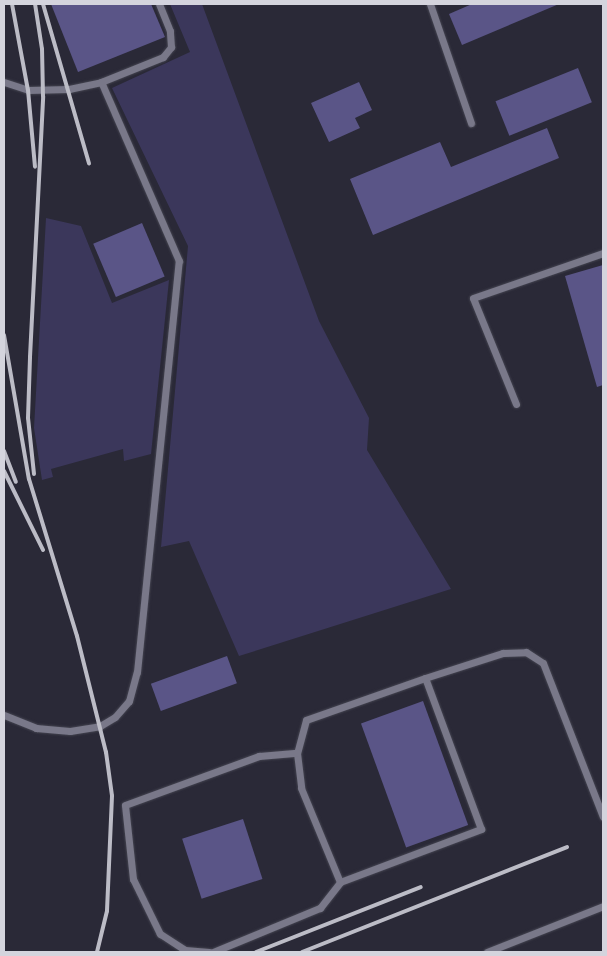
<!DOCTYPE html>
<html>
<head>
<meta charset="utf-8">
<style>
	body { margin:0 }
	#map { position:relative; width:607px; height:956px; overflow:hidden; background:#2a2937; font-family:"Nunito Sans",sans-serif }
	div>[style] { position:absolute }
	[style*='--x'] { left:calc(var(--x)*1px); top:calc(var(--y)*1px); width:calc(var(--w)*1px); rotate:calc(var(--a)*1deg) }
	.green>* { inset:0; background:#3b375b }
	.building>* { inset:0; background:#5a5587; transform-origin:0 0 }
	.roads { filter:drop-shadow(0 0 1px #444450) drop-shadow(0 0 1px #444450) }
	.lane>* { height:7px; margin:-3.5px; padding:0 3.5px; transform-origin:3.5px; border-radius:3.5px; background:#797889 }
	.rail>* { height:4px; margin:-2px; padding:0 2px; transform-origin:2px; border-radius:2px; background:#bcbcc6 }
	span { translate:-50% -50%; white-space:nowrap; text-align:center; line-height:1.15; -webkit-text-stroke:4px #2a2937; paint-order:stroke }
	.frame { position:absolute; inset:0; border:5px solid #d4d4dd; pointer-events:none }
</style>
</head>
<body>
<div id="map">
	<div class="green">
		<i style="clip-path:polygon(170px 4px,202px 4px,319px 321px,369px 418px,367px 450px,451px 589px,239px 656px,189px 541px,161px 547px,188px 246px,112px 88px,190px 52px)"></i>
		<i style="clip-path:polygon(46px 218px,81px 226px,112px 303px,169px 280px,151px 454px,124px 461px,123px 449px,51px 469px,53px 477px,42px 480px,34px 428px)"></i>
	</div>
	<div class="building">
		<i style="clip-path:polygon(51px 4px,151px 4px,165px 37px,78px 72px)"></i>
		<i style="clip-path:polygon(472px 4px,559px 4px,462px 45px,449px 14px)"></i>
		<i style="left:578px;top:68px;width:37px;height:89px;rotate:68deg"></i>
		<i style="clip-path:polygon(359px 82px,372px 110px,355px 118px,360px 128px,329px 142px,311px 103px)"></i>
		<i style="clip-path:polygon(547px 128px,559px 158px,373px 235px,350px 179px,440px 142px,451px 167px)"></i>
		<i style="left:142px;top:223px;width:58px;height:53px;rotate:67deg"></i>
		<i style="clip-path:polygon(603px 265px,603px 385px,597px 387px,565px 276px)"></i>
		<i style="left:227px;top:656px;width:29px;height:81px;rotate:70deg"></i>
		<i style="left:423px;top:701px;width:132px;height:66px;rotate:70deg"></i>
		<i style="left:243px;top:819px;width:63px;height:64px;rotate:72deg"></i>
	</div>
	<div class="roads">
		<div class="lane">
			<i style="--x:430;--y:4;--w:126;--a:71"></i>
			<i style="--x:4;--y:82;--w:25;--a:18"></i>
			<i style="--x:28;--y:90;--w:41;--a:-1.4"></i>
			<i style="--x:69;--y:89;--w:33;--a:-12"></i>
			<i style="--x:101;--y:82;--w:67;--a:-22"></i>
			<i style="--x:163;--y:57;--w:13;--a:-51"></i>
			<i style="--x:171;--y:47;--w:16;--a:-94"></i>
			<i style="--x:170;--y:31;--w:29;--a:-112"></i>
			<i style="--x:516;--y:404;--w:114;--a:-112.1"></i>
			<i style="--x:473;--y:298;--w:138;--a:-19.1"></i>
			<i style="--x:425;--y:678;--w:126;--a:160.6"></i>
			<i style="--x:306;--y:720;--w:34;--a:105"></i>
			<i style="--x:297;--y:753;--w:35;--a:83"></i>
			<i style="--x:301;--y:788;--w:102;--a:67.5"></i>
			<i style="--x:340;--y:882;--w:151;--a:-20.6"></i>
			<i style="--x:481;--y:829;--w:161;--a:-110.3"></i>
			<i style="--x:425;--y:678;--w:82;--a:-17.8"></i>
			<i style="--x:503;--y:653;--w:23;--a:-2"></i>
			<i style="--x:526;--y:652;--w:20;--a:33"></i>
			<i style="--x:543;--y:663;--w:165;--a:68.7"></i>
			<i style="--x:4;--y:715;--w:35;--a:22"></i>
			<i style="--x:36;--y:728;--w:34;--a:5"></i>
			<i style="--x:70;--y:731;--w:30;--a:-9"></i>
			<i style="--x:100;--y:726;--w:17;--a:-31"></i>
			<i style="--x:115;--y:717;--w:21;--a:-49"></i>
			<i style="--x:129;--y:701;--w:30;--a:-75"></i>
			<i style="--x:137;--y:672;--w:413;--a:-84.2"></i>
			<i style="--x:179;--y:261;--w:195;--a:-113.5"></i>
			<i style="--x:209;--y:952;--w:24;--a:-175"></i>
			<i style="--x:185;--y:950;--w:30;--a:-147"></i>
			<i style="--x:160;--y:934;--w:61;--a:-116.1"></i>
			<i style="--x:133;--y:879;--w:74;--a:-96.2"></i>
			<i style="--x:125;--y:805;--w:143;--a:-20.1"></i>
			<i style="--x:259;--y:756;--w:38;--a:-5"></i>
			<i style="--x:213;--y:952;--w:116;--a:-22.4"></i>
			<i style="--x:320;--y:908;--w:33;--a:-52"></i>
			<i style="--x:487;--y:952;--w:125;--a:-21.6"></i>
		</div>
	</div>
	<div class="rail">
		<i style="--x:12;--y:4;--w:87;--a:79.5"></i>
		<i style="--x:28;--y:90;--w:77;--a:84.8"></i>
		<i style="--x:43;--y:4;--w:166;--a:73.9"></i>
		<i style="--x:4;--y:335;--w:146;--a:80.2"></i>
		<i style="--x:29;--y:479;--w:164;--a:73"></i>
		<i style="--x:77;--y:636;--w:120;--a:76"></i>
		<i style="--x:106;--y:752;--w:44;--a:82.2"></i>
		<i style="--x:112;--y:796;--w:115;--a:92.5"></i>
		<i style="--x:107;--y:911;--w:42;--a:103.7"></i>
		<i style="--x:4;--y:451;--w:33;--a:69"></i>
		<i style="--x:4;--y:471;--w:88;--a:63.7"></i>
		<i style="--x:34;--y:474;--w:56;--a:-96.1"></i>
		<i style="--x:28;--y:418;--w:61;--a:-88.1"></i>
		<i style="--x:30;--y:357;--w:261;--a:-87.1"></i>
		<i style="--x:43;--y:96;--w:47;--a:-91.2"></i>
		<i style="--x:42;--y:49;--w:46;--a:-98.8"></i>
		<i style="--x:256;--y:952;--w:177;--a:-21.5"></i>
		<i style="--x:302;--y:952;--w:285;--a:-21.6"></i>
	</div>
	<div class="frame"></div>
</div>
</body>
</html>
